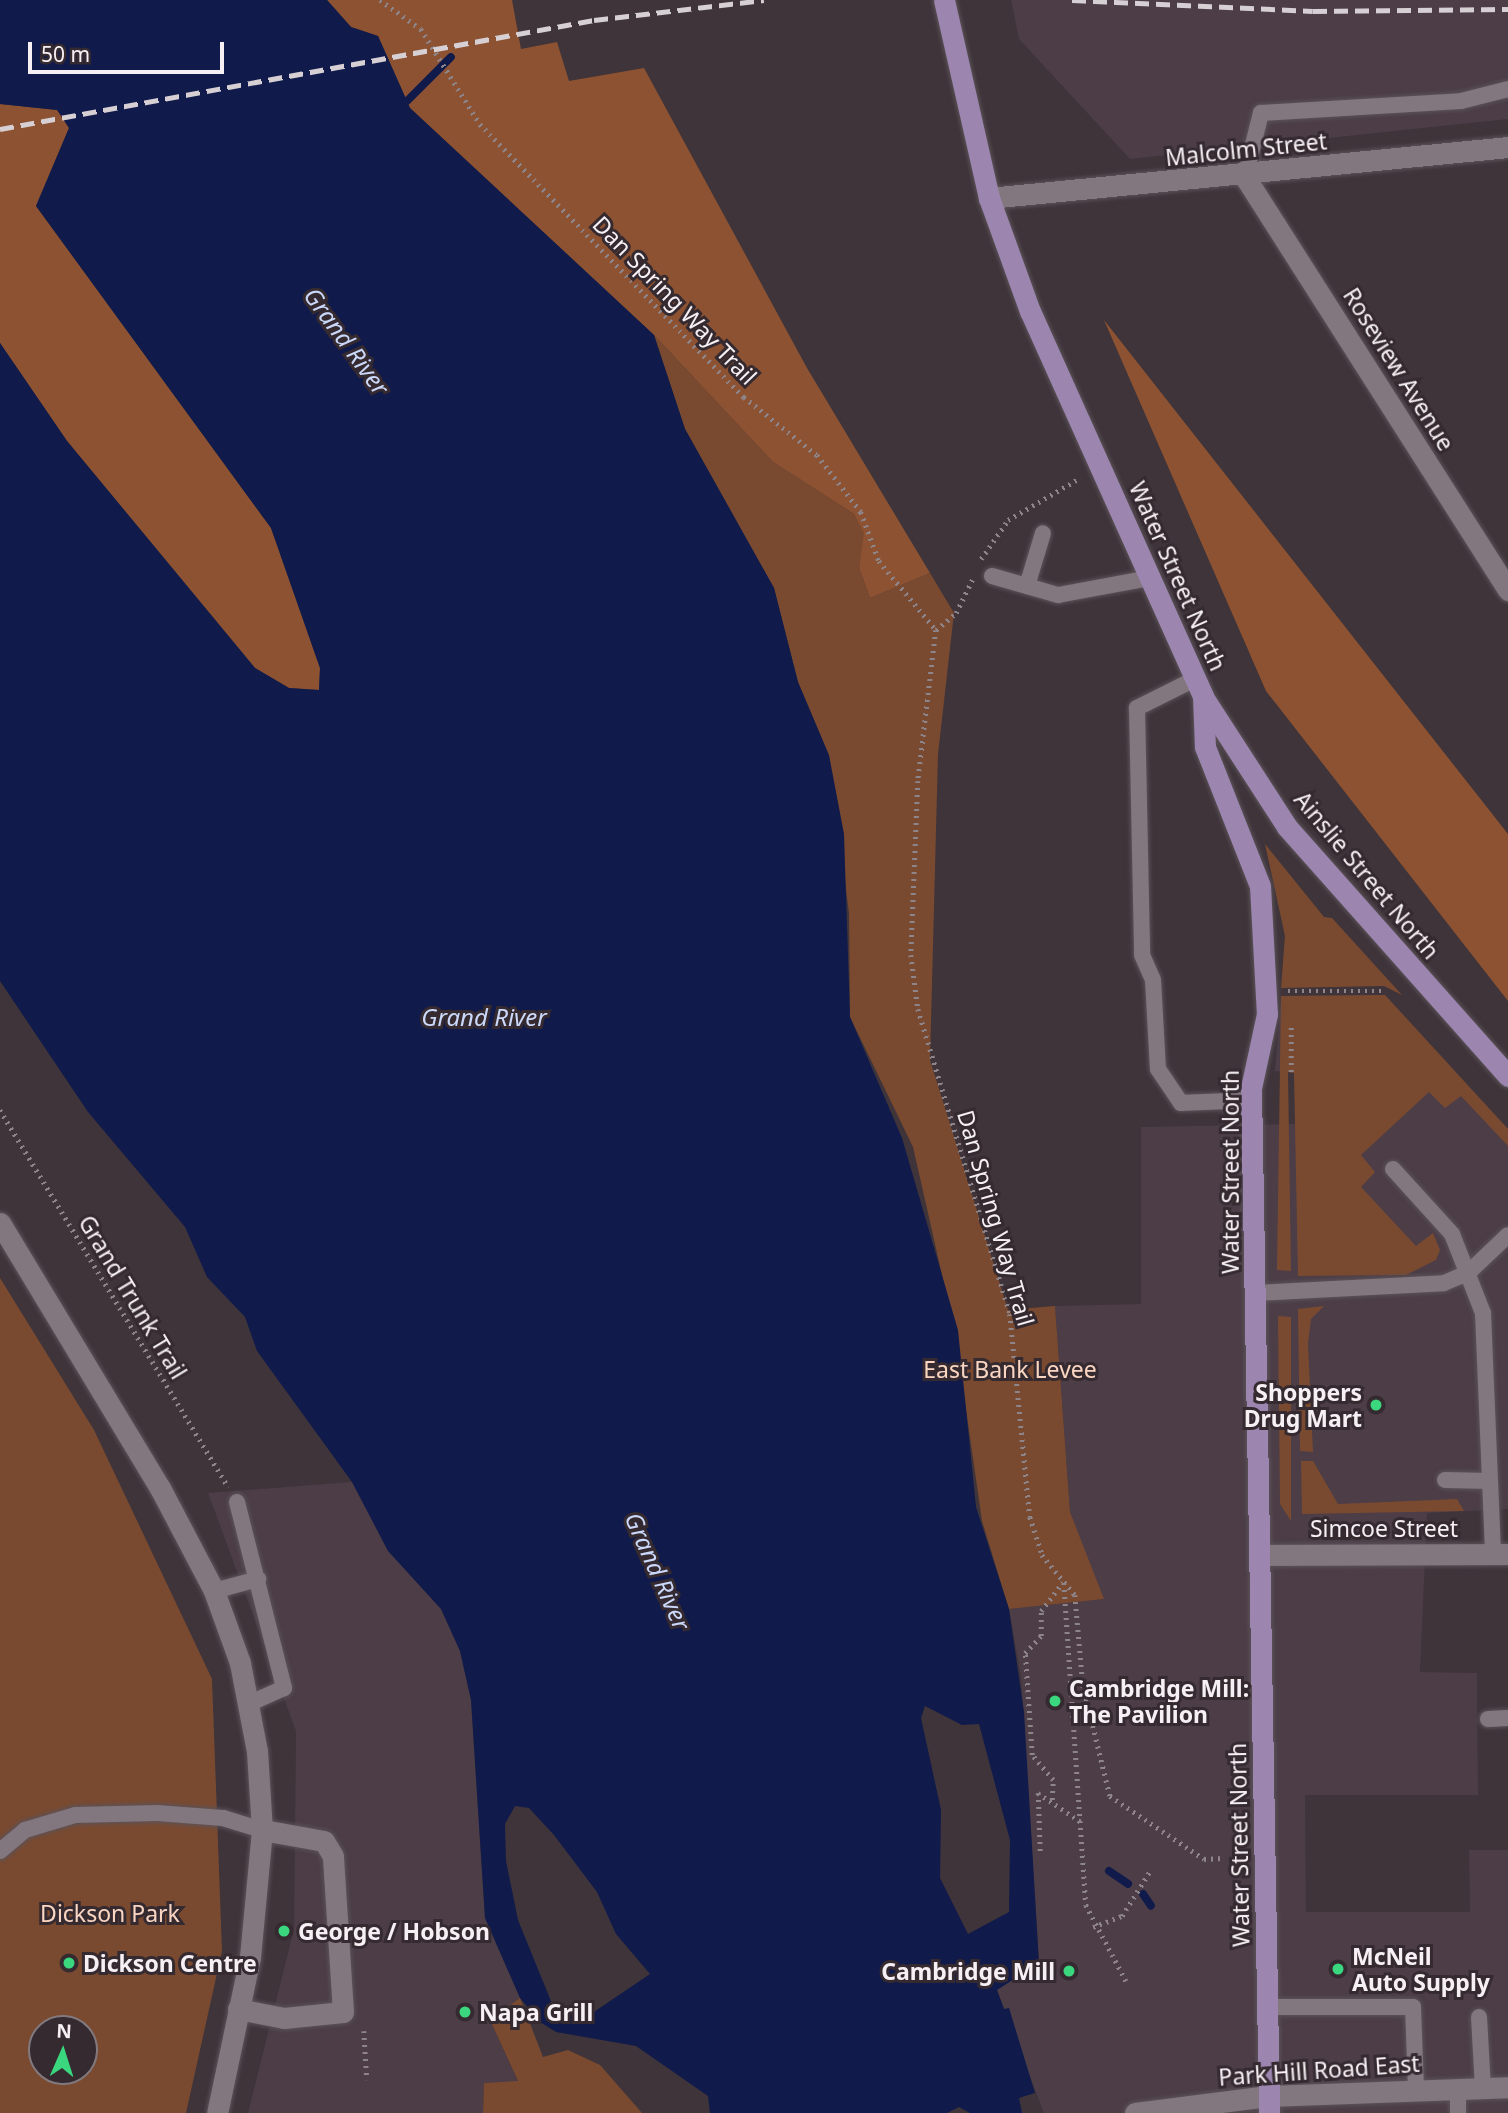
<!DOCTYPE html>
<html>
<head>
<meta charset="utf-8">
<style>
	body { margin:0 }
	#map { position:relative; width:1508px; height:2113px; overflow:hidden; background:#3e343a; font-family:"Noto Sans",sans-serif }
	div>[style] { position:absolute }
	[style*='--x'] { left:calc(var(--x)*1px); top:calc(var(--y)*1px); width:calc(var(--w)*1px); rotate:calc(var(--a)*1deg) }
	.built>* { inset:0; background:#4c3d47 }
	.green>* { inset:0; background:#7a4a30 }
	.forest>* { inset:0; background:#8d5231 }
	.water>* { inset:0; background:#101a4b }
	.stream>* { height:8px; margin:-4px; padding:0 4px; transform-origin:4px; border-radius:4px; background:#101a4b }
	.path>* { height:4.5px; margin-top:-2.25px; transform-origin:0; background:repeating-linear-gradient(90deg,#8e858a 0 2px,transparent 0 7px) }
	.roads { filter:drop-shadow(0 0 2px #5b5258) drop-shadow(0 0 2px #5b5258) }
	.service>* { height:16px; margin:-8px; padding:0 8px; transform-origin:8px; border-radius:8px; background:#83777f }
	.minor>* { height:21px; margin:-10.5px; padding:0 10.5px; transform-origin:10.5px; border-radius:10.5px; background:#83777f }
	.secondary>* { height:21px; margin:-10.5px; padding:0 10.5px; transform-origin:10.5px; border-radius:10.5px; background:#83777f }
	.primary>* { height:21px; margin:-10.5px; padding:0 10.5px; transform-origin:10.5px; border-radius:10.5px; background:#9c86b0 }
	.rail>* { height:5px; margin-top:-2.5px; transform-origin:0; background:repeating-linear-gradient(90deg,#d6cfd3 0 14px,transparent 0 21px) }
	.dots>* { width:19px; height:19px; translate:-50% -50%; box-sizing:border-box; border:4px solid #342a30; border-radius:50% }
	span { translate:-50% -50%; white-space:nowrap; text-align:center; line-height:1.15; -webkit-text-stroke:6px #342a30; paint-order:stroke }
	.street-label { font-size:23px; color:#f6f0f4 }
	.park-label { font-size:23px; color:#fad5c2 }
	.poi-label { font-size:23px; color:#f6f0f4; font-weight:700 }
	.right { translate:-100% -50%; text-align:right }
	.left { translate:0 -50%; text-align:left }
	.water-label { font-size:24px; color:#cbd8fa; font-style:italic }
	.north { position:absolute; left:28px; top:2015px; width:70px; height:70px; box-sizing:border-box; background:#342a30; border:2px solid #82797e; border-radius:50%; rotate:3deg; font-size:19px; font-weight:700; line-height:28px; text-align:center; color:#f6f0f4 }
	.north::after { content:''; display:block; margin:auto; width:24px; height:32px; background:#3ad77f; clip-path:polygon(50% 0,100% 100%,50% 72%,0 100%) }
	.scale { position:absolute; left:28px; top:42px; width:196px; height:32px; box-sizing:border-box; border:4px solid #f6f0f4; border-top:0; padding-left:9px; font-size:21px; line-height:24px; white-space:nowrap; color:#f6f0f4; -webkit-text-stroke:5px #342a30; paint-order:stroke }
</style>
</head>
<body>
<div id="map">
	<div class="built">
		<i style="clip-path:polygon(1011px 0,1508px 0,1508px 119px,1130px 159px,1019px 39px)"></i>
		<i style="clip-path:polygon(1385px 995px,1508px 1129px,1508px 1509px,1427px 1513px,1420px 1672px,1477px 1673px,1478px 1795px,1305px 1795px,1306px 1912px,1470px 1912px,1469px 1850px,1508px 1850px,1508px 2113px,1044px 2113px,997px 1990px,1039px 1962px,1021px 1677px,1009px 1609px,1103px 1599px,1070px 1512px,1055px 1306px,1141px 1304px,1141px 1127px,1296px 1124px,1294px 1073px,1275px 1071px,1281px 996px)"></i>
		<i style="clip-path:polygon(352px 1482px,388px 1550px,441px 1609px,460px 1651px,471px 1700px,485px 1918px,520px 1998px,490px 2020px,518px 2082px,484px 2083px,483px 2113px,248px 2113px,294px 1929px,296px 1731px,208px 1493px)"></i>
	</div>
	<div class="green">
		<i style="clip-path:polygon(654px 335px,773px 462px,854px 514px,865px 533px,859px 568px,870px 598px,930px 573px,954px 613px,938px 754px,930px 1060px,1008px 1310px,1055px 1306px,1070px 1512px,1104px 1599px,1009px 1609px,982px 1521px,955px 1332px,913px 1147px,850px 1017px,849px 913px,829px 757px,798px 682px,774px 588px,685px 429px)"></i>
		<i style="clip-path:polygon(1265px 844px,1324px 917px,1332px 918px,1402px 995px,1384px 986px,1281px 988px,1285px 936px)"></i>
		<i style="clip-path:polygon(1385px 995px,1508px 1129px,1508px 1146px,1461px 1096px,1445px 1108px,1429px 1092px,1361px 1155px,1375px 1172px,1361px 1187px,1416px 1246px,1433px 1233px,1440px 1250px,1436px 1260px,1406px 1275px,1298px 1276px,1294px 1073px,1288px 1072px,1291px 1271px,1277px 1270px,1281px 996px)"></i>
		<i style="clip-path:polygon(evenodd,0 1278px,94px 1430px,212px 1679px,222px 1951px,186px 2113px,0 2113px,0 1278px,42px 2029px,84px 2029px,84px 2071px,42px 2071px,42px 2029px)"></i>
		<i style="clip-path:polygon(1324px 1306px,1311px 1319px,1308px 1344px,1313px 1452px,1300px 1451px,1298px 1309px)"></i>
		<i style="clip-path:polygon(1278px 1316px,1291px 1317px,1291px 1521px,1280px 1504px)"></i>
		<i style="clip-path:polygon(1301px 1461px,1313px 1461px,1338px 1504px,1457px 1499px,1464px 1511px,1302px 1514px)"></i>
		<i style="clip-path:polygon(520px 1998px,543px 2057px,568px 2050px,600px 2065px,642px 2113px,483px 2113px,484px 2083px,518px 2081px,490px 2020px)"></i>
	</div>
	<div class="forest">
		<i style="clip-path:polygon(327px 0,512px 0,521px 49px,557px 42px,569px 81px,644px 68px,807px 368px,930px 573px,870px 598px,859px 568px,864px 533px,854px 514px,773px 462px,654px 335px,410px 108px,378px 36px,351px 27px)"></i>
		<i style="clip-path:polygon(0 104px,58px 110px,69px 128px,36px 206px,271px 528px,320px 668px,319px 690px,289px 688px,255px 668px,67px 441px,0 343px)"></i>
		<i style="clip-path:polygon(1104px 320px,1508px 834px,1508px 1001px,1266px 691px)"></i>
	</div>
	<div class="water">
		<i style="clip-path:polygon(evenodd,0 0,327px 0,351px 27px,378px 36px,410px 108px,654px 335px,685px 429px,774px 588px,798px 682px,829px 755px,844px 834px,850px 1017px,902px 1138px,958px 1330px,976px 1507px,1009px 1609px,1024px 1712px,1039px 1963px,997px 1990px,1004px 2009px,1009px 2008px,1035px 2093px,1019px 2098px,1022px 2113px,970px 2113px,959px 2107px,947px 2113px,710px 2113px,708px 2096px,636px 2046px,556px 2032px,540px 2022px,520px 1998px,485px 1918px,471px 1700px,460px 1651px,441px 1609px,388px 1551px,352px 1482px,257px 1351px,245px 1317px,207px 1277px,185px 1227px,88px 1112px,0 981px,0 343px,67px 441px,255px 668px,289px 688px,319px 690px,320px 668px,271px 528px,36px 206px,69px 128px,57px 110px,0 104px,0 0,925px 1706px,962px 1725px,979px 1724px,1010px 1840px,1009px 1912px,968px 1934px,940px 1878px,941px 1810px,921px 1718px,925px 1706px,0 0,515px 1806px,529px 1808px,554px 1835px,597px 1892px,616px 1934px,650px 1974px,585px 2018px,555px 2011px,518px 1920px,506px 1861px,505px 1824px,515px 1806px)"></i>
	</div>
	<div class="stream">
		<i style="--x:407;--y:101;--w:62;--a:-45"></i>
		<i style="--x:1109;--y:1871;--w:23;--a:34"></i>
		<i style="--x:1143;--y:1894;--w:14;--a:56"></i>
	</div>
	<div class="path">
		<i style="--x:380;--y:0;--w:50;--a:35.3"></i>
		<i style="--x:421;--y:29;--w:112;--a:58.2"></i>
		<i style="--x:480;--y:124;--w:380;--a:46"></i>
		<i style="--x:744;--y:397;--w:93;--a:38.5"></i>
		<i style="--x:817;--y:455;--w:72;--a:52.3"></i>
		<i style="--x:861;--y:512;--w:52;--a:69.8"></i>
		<i style="--x:879;--y:561;--w:89;--a:50.4"></i>
		<i style="--x:936;--y:630;--w:152;--a:96.8"></i>
		<i style="--x:918;--y:781;--w:174;--a:92.3"></i>
		<i style="--x:911;--y:955;--w:54;--a:82.6"></i>
		<i style="--x:918;--y:1009;--w:319;--a:73.2"></i>
		<i style="--x:1010;--y:1314;--w:204;--a:84.4"></i>
		<i style="--x:1030;--y:1517;--w:40;--a:72"></i>
		<i style="--x:1042;--y:1555;--w:52;--a:50.5"></i>
		<i style="--x:1075;--y:1595;--w:90;--a:84.9"></i>
		<i style="--x:1083;--y:1685;--w:114;--a:76.3"></i>
		<i style="--x:1110;--y:1796;--w:113;--a:33.8"></i>
		<i style="--x:1204;--y:1859;--w:20;--a:-3"></i>
		<i style="--x:981;--y:559;--w:47;--a:-55.3"></i>
		<i style="--x:1008;--y:520;--w:83;--a:-30.3"></i>
		<i style="--x:936;--y:630;--w:26;--a:-40"></i>
		<i style="--x:956;--y:613;--w:37;--a:-64"></i>
		<i style="--x:1288;--y:991;--w:97;--a:0"></i>
		<i style="--x:1291;--y:1072;--w:49;--a:-90"></i>
		<i style="--x:0;--y:1110;--w:441;--a:58.8"></i>
		<i style="--x:1064;--y:1583;--w:323;--a:86.1"></i>
		<i style="--x:1086;--y:1905;--w:86;--a:62.2"></i>
		<i style="--x:1052;--y:1800;--w:20;--a:-87"></i>
		<i style="--x:1053;--y:1780;--w:33;--a:-130"></i>
		<i style="--x:1032;--y:1755;--w:102;--a:-93.9"></i>
		<i style="--x:1025;--y:1653;--w:23;--a:-47"></i>
		<i style="--x:1041;--y:1636;--w:25;--a:-90"></i>
		<i style="--x:1041;--y:1611;--w:36;--a:-53"></i>
		<i style="--x:1040;--y:1851;--w:58;--a:-92"></i>
		<i style="--x:1038;--y:1793;--w:52;--a:34"></i>
		<i style="--x:1093;--y:1927;--w:31;--a:-21"></i>
		<i style="--x:1122;--y:1916;--w:53;--a:-58.1"></i>
		<i style="--x:364;--y:2031;--w:49;--a:86.5"></i>
	</div>
	<div class="roads">
		<div class="service">
			<i style="--x:1245;--y:177;--w:66;--a:-76"></i>
			<i style="--x:1261;--y:113;--w:200;--a:-3.4"></i>
			<i style="--x:1461;--y:101;--w:49;--a:-14.3"></i>
			<i style="--x:992;--y:576;--w:69;--a:16.1"></i>
			<i style="--x:1058;--y:595;--w:94;--a:-10.5"></i>
			<i style="--x:1027;--y:586;--w:55;--a:-73.2"></i>
			<i style="--x:1195;--y:679;--w:65;--a:153.4"></i>
			<i style="--x:1137;--y:708;--w:247;--a:88.8"></i>
			<i style="--x:1142;--y:955;--w:27;--a:66"></i>
			<i style="--x:1153;--y:980;--w:89;--a:86.8"></i>
			<i style="--x:1158;--y:1069;--w:41;--a:55.9"></i>
			<i style="--x:1181;--y:1103;--w:71;--a:-2.4"></i>
			<i style="--x:1393;--y:1169;--w:88;--a:47.8"></i>
			<i style="--x:1452;--y:1234;--w:85;--a:68.6"></i>
			<i style="--x:1483;--y:1313;--w:241;--a:87.6"></i>
			<i style="--x:1256;--y:1293;--w:188;--a:-3"></i>
			<i style="--x:1444;--y:1283;--w:26;--a:-23"></i>
			<i style="--x:1468;--y:1273;--w:55;--a:-43.5"></i>
			<i style="--x:1445;--y:1480;--w:45;--a:1.3"></i>
			<i style="--x:237;--y:1502;--w:192;--a:75.8"></i>
			<i style="--x:284;--y:1688;--w:39;--a:156"></i>
			<i style="--x:214;--y:1591;--w:46;--a:-15.3"></i>
			<i style="--x:1488;--y:1719;--w:20;--a:-3"></i>
			<i style="--x:0;--y:1851;--w:33;--a:-40"></i>
			<i style="--x:25;--y:1830;--w:52;--a:-16.7"></i>
			<i style="--x:75;--y:1815;--w:82;--a:-1.4"></i>
			<i style="--x:157;--y:1813;--w:66;--a:4.3"></i>
			<i style="--x:223;--y:1818;--w:41;--a:17.1"></i>
			<i style="--x:1267;--y:2007;--w:146;--a:0"></i>
			<i style="--x:1413;--y:2007;--w:82;--a:87.9"></i>
			<i style="--x:1479;--y:2017;--w:72;--a:86.8"></i>
			<i style="--x:1458;--y:2089;--w:24;--a:90"></i>
		</div>
		<div class="minor">
			<i style="--x:1245;--y:177;--w:490;--a:57.5"></i>
			<i style="--x:989;--y:198;--w:521;--a:-5.61"></i>
			<i style="--x:1261;--y:1555;--w:247;--a:-0.2"></i>
			<i style="--x:238;--y:2009;--w:47;--a:11.1"></i>
			<i style="--x:284;--y:2018;--w:59;--a:-5.8"></i>
			<i style="--x:343;--y:2012;--w:156;--a:-93.7"></i>
			<i style="--x:333;--y:1856;--w:17;--a:-121"></i>
			<i style="--x:324;--y:1841;--w:63;--a:-169.9"></i>
		</div>
		<div class="secondary">
			<i style="--x:0;--y:1223;--w:310;--a:58.9"></i>
			<i style="--x:160;--y:1488;--w:116;--a:62.3"></i>
			<i style="--x:214;--y:1591;--w:77;--a:70.1"></i>
			<i style="--x:240;--y:1663;--w:90;--a:79.1"></i>
			<i style="--x:257;--y:1751;--w:79;--a:86.4"></i>
			<i style="--x:262;--y:1830;--w:128;--a:95.4"></i>
			<i style="--x:250;--y:1957;--w:159;--a:101.9"></i>
			<i style="--x:1135;--y:2113;--w:134;--a:-7.3"></i>
			<i style="--x:1268;--y:2096;--w:240;--a:-2.1"></i>
		</div>
		<div class="primary">
			<i style="--x:944;--y:0;--w:203;--a:77.2"></i>
			<i style="--x:989;--y:198;--w:120;--a:70.1"></i>
			<i style="--x:1030;--y:311;--w:422;--a:65.8"></i>
			<i style="--x:1203;--y:696;--w:51;--a:87.8"></i>
			<i style="--x:1205;--y:747;--w:149;--a:68.4"></i>
			<i style="--x:1260;--y:886;--w:128;--a:86.9"></i>
			<i style="--x:1267;--y:1014;--w:76;--a:102.2"></i>
			<i style="--x:1251;--y:1088;--w:1025;--a:88.99"></i>
			<i style="--x:1203;--y:697;--w:155;--a:57.1"></i>
			<i style="--x:1287;--y:827;--w:333;--a:48.4"></i>
		</div>
	</div>
	<div class="rail">
		<i style="--x:1072;--y:0;--w:241;--a:2.6"></i>
		<i style="--x:1313;--y:11;--w:195;--a:-0.6"></i>
		<i style="--x:0;--y:129;--w:604;--a:-10.4"></i>
		<i style="--x:594;--y:20;--w:171;--a:-6.7"></i>
	</div>
	<div class="dots">
		<i style="left:1376px;top:1405px;background:#3ad77f"></i>
		<i style="left:1055px;top:1701px;background:#3ad77f"></i>
		<i style="left:284px;top:1931px;background:#3ad77f"></i>
		<i style="left:69px;top:1963px;background:#3ad77f"></i>
		<i style="left:1338px;top:1969px;background:#3ad77f"></i>
		<i style="left:1069px;top:1971px;background:#3ad77f"></i>
		<i style="left:465px;top:2012px;background:#3ad77f"></i>
	</div>
	<div class="street-label">
		<span style="left:1246px;top:149px;rotate:-6deg">Malcolm Street</span>
		<span style="left:675px;top:300px;rotate:46deg">Dan Spring Way Trail</span>
		<span style="left:1399px;top:369px;rotate:58deg">Roseview Avenue</span>
		<span style="left:1178px;top:576px;rotate:66deg">Water Street North</span>
		<span style="left:1367px;top:875px;rotate:50deg">Ainslie Street North</span>
		<span style="left:1230px;top:1172px;rotate:-90deg">Water Street North</span>
		<span style="left:996px;top:1218px;rotate:74deg">Dan Spring Way Trail</span>
		<span style="left:133px;top:1297px;rotate:59deg">Grand Trunk Trail</span>
		<span style="left:1384px;top:1528px">Simcoe Street</span>
		<span style="left:1239px;top:1845px;rotate:-91deg">Water Street North</span>
		<span style="left:1319px;top:2070px;rotate:-4deg">Park Hill Road East</span>
	</div>
	<div class="park-label">
		<span style="left:1010px;top:1369px">East Bank Levee</span>
		<span style="left:110px;top:1913px">Dickson Park</span>
	</div>
	<div class="poi-label">
		<span class="right" style="left:1362px;top:1405px">Shoppers<br>Drug Mart</span>
		<span class="left" style="left:1069px;top:1701px">Cambridge Mill:<br>The Pavilion</span>
		<span class="left" style="left:298px;top:1931px">George / Hobson</span>
		<span class="left" style="left:1352px;top:1969px">McNeil<br>Auto Supply</span>
		<span class="left" style="left:83px;top:1963px">Dickson Centre</span>
		<span class="right" style="left:1055px;top:1971px">Cambridge Mill</span>
		<span class="left" style="left:479px;top:2012px">Napa Grill</span>
	</div>
	<div class="water-label">
		<span style="left:347px;top:341px;rotate:54deg">Grand River</span>
		<span style="left:484px;top:1017px">Grand River</span>
		<span style="left:658px;top:1571px;rotate:66deg">Grand River</span>
	</div>
	<div class="north">N</div>
	<div class="scale">50 m</div>
</div>
</body>
</html>
